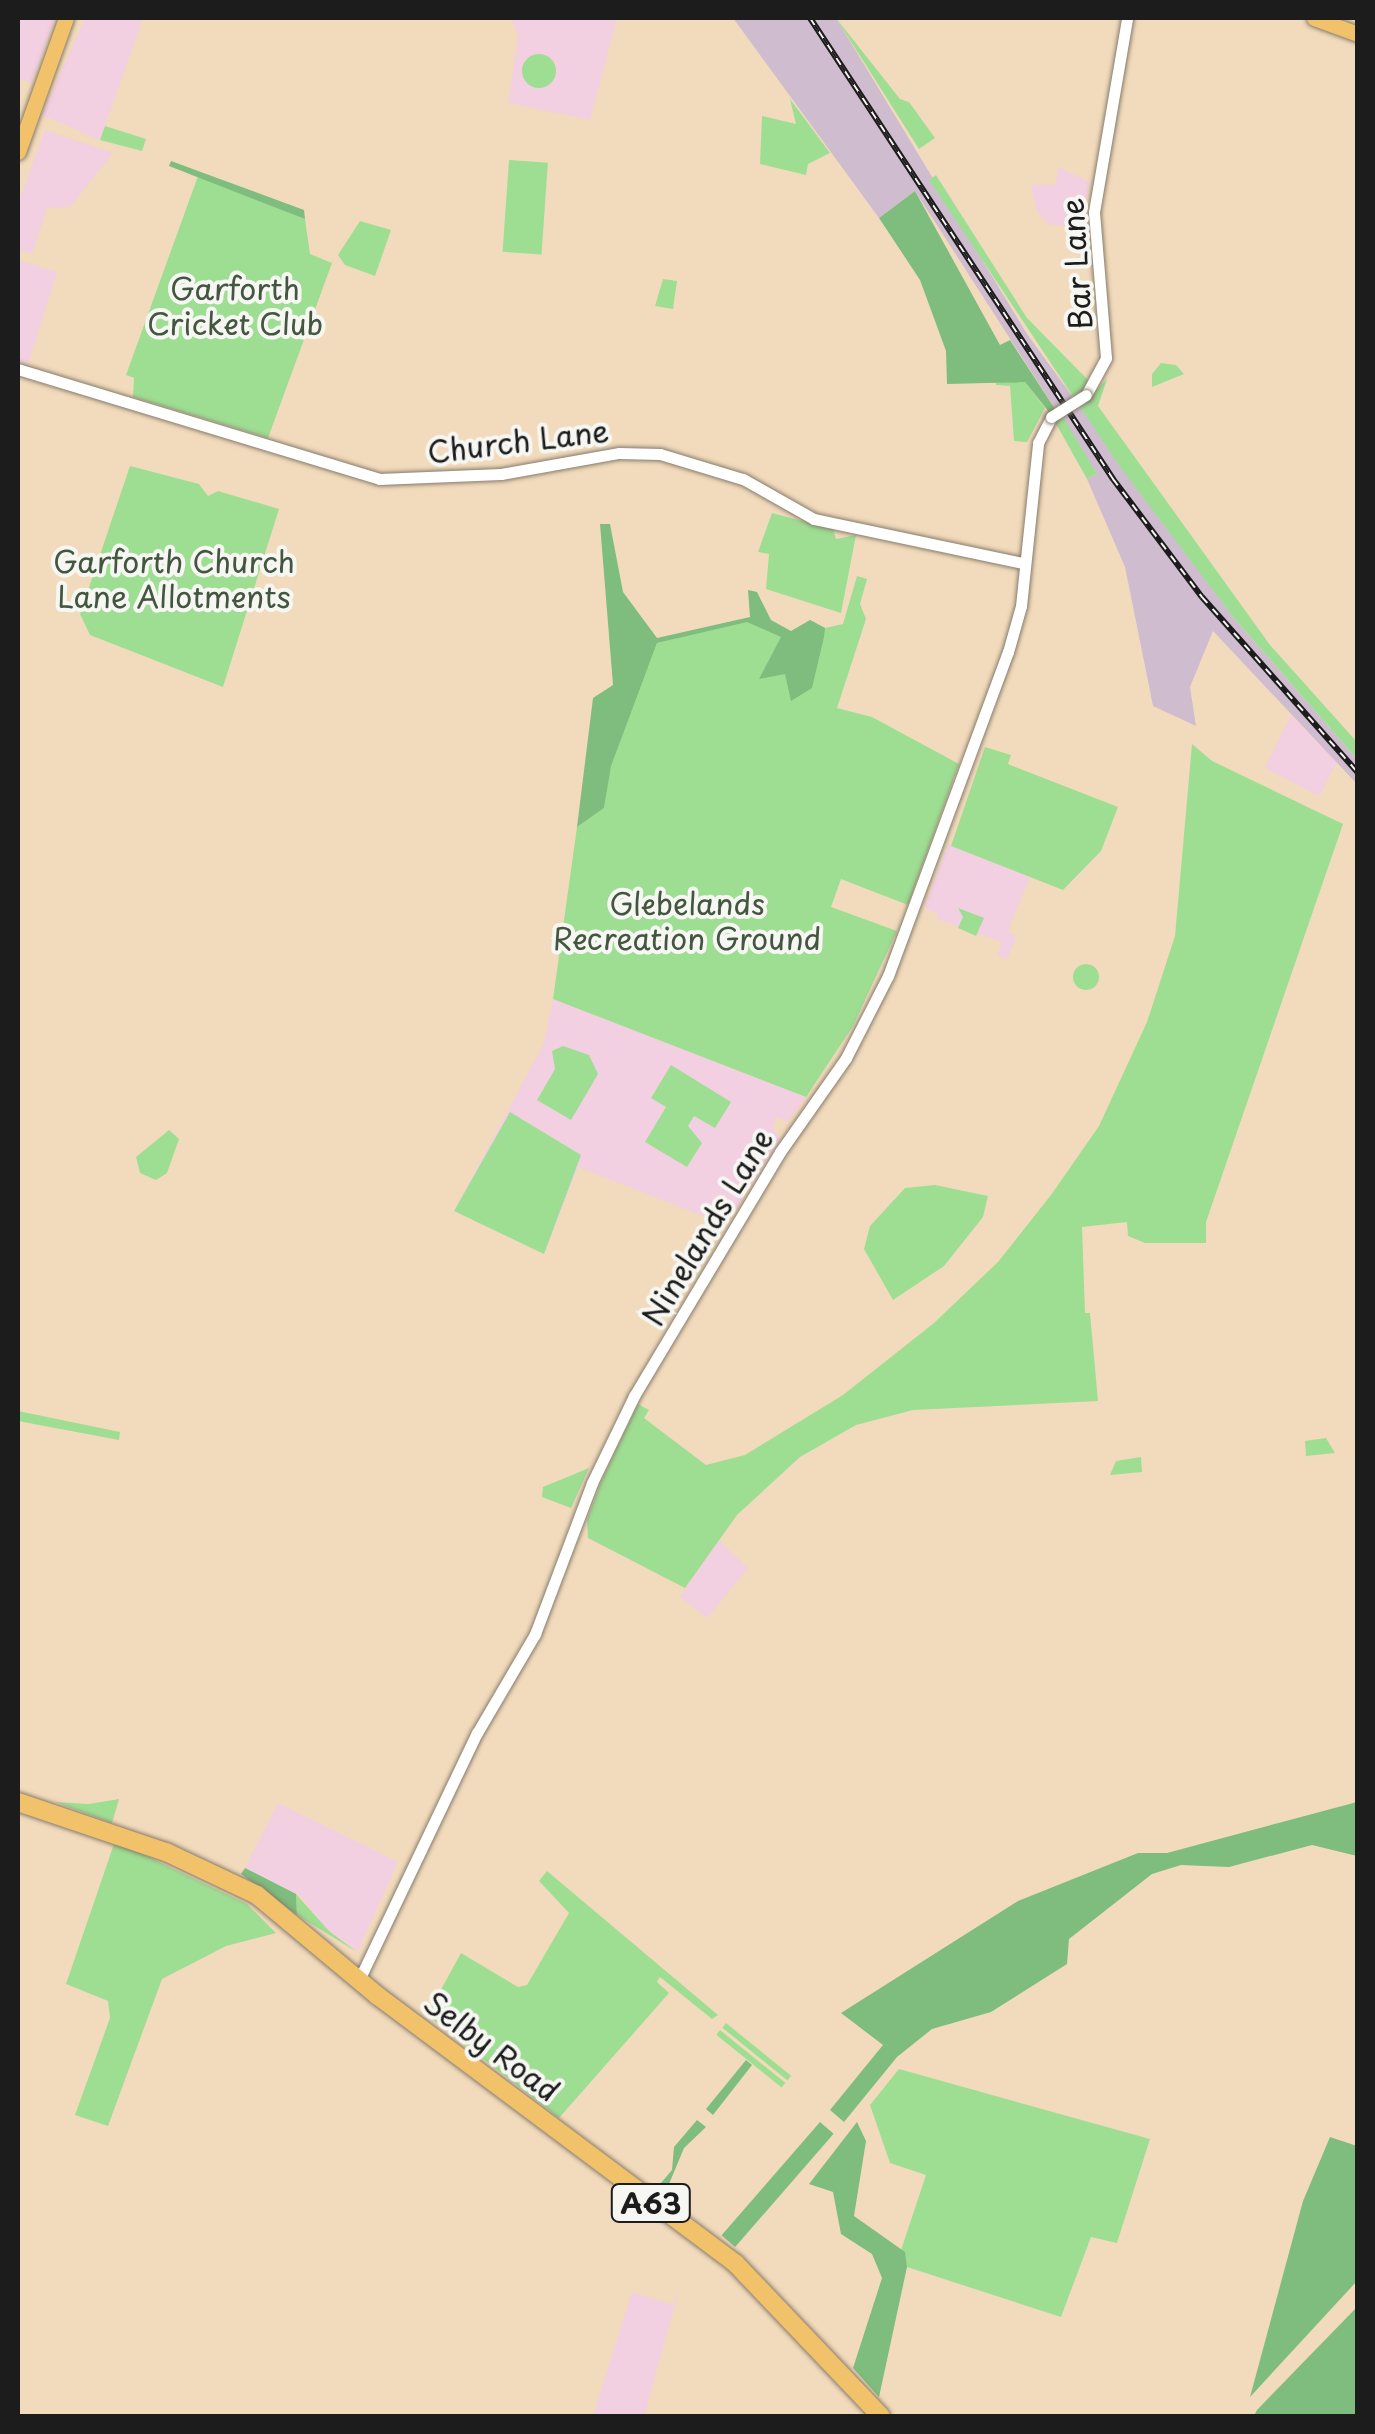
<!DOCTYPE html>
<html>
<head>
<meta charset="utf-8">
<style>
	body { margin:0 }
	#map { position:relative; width:1375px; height:2434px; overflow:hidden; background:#f2dbbc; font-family:"Playpen Sans",sans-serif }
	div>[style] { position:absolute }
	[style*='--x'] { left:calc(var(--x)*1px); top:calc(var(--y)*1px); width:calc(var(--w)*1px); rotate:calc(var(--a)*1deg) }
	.built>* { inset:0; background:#f2cfe1 }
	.industrial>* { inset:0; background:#cfbdcf }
	.green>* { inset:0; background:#9ede93; transform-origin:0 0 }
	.round { border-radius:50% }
	.forest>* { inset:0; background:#7ebd7d; transform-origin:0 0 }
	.roads { filter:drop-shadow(0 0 2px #877c6c) drop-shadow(0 0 2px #877c6c) }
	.minor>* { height:11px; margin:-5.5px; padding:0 5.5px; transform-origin:5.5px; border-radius:5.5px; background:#fff }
	.major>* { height:15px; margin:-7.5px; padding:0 7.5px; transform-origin:7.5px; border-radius:7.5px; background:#f2c26a }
	.highway>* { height:18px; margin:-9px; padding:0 9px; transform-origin:9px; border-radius:9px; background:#f2c26a }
	.rail>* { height:6px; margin-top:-3px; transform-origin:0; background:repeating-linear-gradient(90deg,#f6f6f2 0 8px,#1c1c1c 0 16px); box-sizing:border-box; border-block:2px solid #1c1c1c }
	.bridges { filter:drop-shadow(0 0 2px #877c6c) drop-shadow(0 0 2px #877c6c) }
	.minor-bridge>* { height:11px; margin:-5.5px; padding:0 5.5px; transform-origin:5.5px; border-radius:5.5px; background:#fff }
	span { translate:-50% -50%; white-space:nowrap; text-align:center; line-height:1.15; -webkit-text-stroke:8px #f6f6f2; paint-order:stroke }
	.shield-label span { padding:2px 8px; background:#f6f6f2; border:2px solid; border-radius:8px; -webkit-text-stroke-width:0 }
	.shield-label { font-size:28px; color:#1c1c1c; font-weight:700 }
	.street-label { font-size:30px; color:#1c1c1c }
	.park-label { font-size:30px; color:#435640 }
	.frame { position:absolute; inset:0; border:20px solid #1c1c1c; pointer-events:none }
</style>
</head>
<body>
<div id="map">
	<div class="built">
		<i style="clip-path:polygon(20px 18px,55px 19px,31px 83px,18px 78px)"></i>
		<i style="clip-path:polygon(85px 18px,143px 18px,100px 140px,42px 115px)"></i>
		<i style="clip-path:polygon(511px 18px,617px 18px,590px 120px,508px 103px,518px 36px)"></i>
		<i style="clip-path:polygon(45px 130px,113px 153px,70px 207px,47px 208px,32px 254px,18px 249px,18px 204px)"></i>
		<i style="clip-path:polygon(1058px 167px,1090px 182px,1080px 227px,1050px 225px,1037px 212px,1031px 185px,1056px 184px)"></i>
		<i style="clip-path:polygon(18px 260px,57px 272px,28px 364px,18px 361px)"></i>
		<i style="clip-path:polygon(1291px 715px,1337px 762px,1319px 796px,1265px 768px)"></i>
		<i style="clip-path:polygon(948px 844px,1030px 877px,1008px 931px,1017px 936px,1007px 959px,997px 955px,1002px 942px,937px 919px,938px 914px,924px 908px)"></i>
		<i style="clip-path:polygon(553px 999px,806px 1097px,787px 1122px,777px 1117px,772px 1126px,780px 1139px,726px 1225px,578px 1167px,544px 1254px,454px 1211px,544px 1043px)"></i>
		<i style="clip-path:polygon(718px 1539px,748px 1568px,707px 1618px,680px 1597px)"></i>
		<i style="clip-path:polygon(278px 1803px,398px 1862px,358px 1951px,328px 1931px,301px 1897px,245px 1868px)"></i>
		<i style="clip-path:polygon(682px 2279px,644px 2416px,593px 2416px,632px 2292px,673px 2305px)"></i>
	</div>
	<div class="industrial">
		<i style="clip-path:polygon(733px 18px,836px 18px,1027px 334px,1234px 618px,1357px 759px,1357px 784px,1213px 631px,1190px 687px,1196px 726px,1153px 706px,1125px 567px,1087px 479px,1097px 474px,915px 191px,879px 218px)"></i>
	</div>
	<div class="green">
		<i style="clip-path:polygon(836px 18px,900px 99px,909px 102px,935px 138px,919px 149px)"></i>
		<i class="round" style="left:522px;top:54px;width:34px;height:34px"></i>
		<i style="clip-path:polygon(790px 99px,830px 153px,808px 164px,806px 175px,760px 164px,762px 116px,796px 124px)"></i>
		<i style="clip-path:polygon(105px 126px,146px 139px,142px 151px,100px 140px)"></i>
		<i style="left:509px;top:160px;width:39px;height:92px;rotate:4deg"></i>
		<i style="clip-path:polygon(936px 175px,1027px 318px,1088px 380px,1088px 398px,1107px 379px,1098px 406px,1270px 645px,1357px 742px,1357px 759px,1234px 618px,1118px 464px,929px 180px)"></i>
		<i style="clip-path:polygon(198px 176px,305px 219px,310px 254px,332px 263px,268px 438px,133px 397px,134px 378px,126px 375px)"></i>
		<i style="clip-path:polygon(360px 221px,391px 230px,375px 276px,345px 265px,338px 255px)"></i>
		<i style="clip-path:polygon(663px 279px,677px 281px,673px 309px,655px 306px)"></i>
		<i style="clip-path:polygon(1161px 363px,1176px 365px,1184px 374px,1152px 387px,1152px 374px)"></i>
		<i style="clip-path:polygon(996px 379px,1025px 382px,1045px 408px,1027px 442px,1014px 441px,1010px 386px,996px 385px)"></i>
		<i style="clip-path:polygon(1062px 415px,1097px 474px,1087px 479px,1055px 422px)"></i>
		<i style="clip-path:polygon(130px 466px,199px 484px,208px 496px,218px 491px,279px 509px,223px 687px,90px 635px,80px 614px)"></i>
		<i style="clip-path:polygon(772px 513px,833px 529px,836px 539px,856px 535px,841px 613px,766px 589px,769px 554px,758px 552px)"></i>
		<i style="clip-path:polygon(857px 576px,867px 579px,860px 604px,866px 619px,837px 708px,872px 717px,959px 764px,908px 905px,841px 879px,831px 907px,897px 931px,853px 1026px,806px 1097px,553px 999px,577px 827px,604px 808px,610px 766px,657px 643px,746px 621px,789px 637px,810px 620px,825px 628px,843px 624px)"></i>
		<i style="clip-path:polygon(1192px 744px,1212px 761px,1343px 824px,1206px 1222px,1206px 1243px,1145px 1243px,1128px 1236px,1127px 1222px,1082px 1227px,1085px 1313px,1090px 1313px,1098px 1401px,913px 1410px,856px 1425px,800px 1457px,737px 1515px,685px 1588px,588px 1538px,587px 1520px,601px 1482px,638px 1404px,649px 1410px,644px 1418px,706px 1465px,745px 1455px,843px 1395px,934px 1323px,998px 1262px,1051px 1195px,1099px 1126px,1147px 1022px,1175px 936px)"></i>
		<i style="clip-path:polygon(985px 747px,1011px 755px,1008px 764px,1118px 807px,1101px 851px,1063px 890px,951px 846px)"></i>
		<i style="clip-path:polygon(958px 908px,984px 918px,976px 936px,958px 928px,963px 917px)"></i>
		<i class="round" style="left:1073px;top:964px;width:26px;height:26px"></i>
		<i style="clip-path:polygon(563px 1046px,589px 1055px,598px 1074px,571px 1120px,537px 1100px,555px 1069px,552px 1051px)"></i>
		<i style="clip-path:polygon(671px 1065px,731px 1102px,715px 1128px,694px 1116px,688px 1126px,702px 1143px,687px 1167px,645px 1142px,666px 1107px,651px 1098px)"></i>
		<i style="clip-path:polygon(510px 1112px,581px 1155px,544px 1254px,454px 1211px)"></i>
		<i style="clip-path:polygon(169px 1130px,179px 1139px,167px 1173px,156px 1180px,140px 1173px,136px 1157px)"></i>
		<i style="clip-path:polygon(935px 1185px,988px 1196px,983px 1217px,944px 1266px,893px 1300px,864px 1249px,870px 1226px,905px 1188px)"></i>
		<i style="clip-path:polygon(18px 1411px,120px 1432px,119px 1440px,18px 1421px)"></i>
		<i style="clip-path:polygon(1326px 1438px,1335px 1453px,1306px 1456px,1305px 1441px)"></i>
		<i style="clip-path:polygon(1141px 1457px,1142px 1472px,1110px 1475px,1116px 1461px)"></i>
		<i style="clip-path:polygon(589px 1468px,571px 1508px,542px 1497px,543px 1487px)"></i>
		<i style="clip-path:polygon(119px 1799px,112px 1823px,55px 1802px,89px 1804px)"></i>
		<i style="clip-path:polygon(115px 1841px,247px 1904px,276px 1933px,226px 1946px,162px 1979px,108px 2126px,75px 2115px,110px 2018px,108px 2001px,66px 1984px)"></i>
		<i style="clip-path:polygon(547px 1871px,718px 2015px,712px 2019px,660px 1977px,657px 1982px,669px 1993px,559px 2118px,427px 2015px,461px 1953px,518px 1987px,527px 1985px,569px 1913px,539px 1881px)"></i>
		<i style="clip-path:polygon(296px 1894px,329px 1931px,357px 1952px,297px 1915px)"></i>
		<i style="left:726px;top:2023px;width:84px;height:6px;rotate:39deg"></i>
		<i style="left:720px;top:2030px;width:84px;height:6px;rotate:39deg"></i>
		<i style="clip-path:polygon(899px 2069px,1150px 2139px,1117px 2243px,1091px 2237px,1061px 2317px,907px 2267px,901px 2250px,926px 2175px,890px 2163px,870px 2105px)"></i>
	</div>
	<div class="forest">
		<i style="clip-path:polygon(171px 161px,304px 210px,305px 219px,169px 166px)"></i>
		<i style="clip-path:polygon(915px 191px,1000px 345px,1010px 340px,1055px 409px,1049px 412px,1025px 382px,947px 384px,946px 351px,920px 280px,879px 218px)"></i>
		<i style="clip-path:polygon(600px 524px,610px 524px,623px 592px,657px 638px,750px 617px,748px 590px,757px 592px,771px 620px,791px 631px,810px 620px,825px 628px,824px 637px,812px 688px,791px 701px,785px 674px,759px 679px,781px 637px,747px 622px,657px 643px,611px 766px,604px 808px,577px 827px,593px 698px,613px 685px)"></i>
		<i style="clip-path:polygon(1357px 1802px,1357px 1856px,1312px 1845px,1229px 1867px,1181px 1865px,1152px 1874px,1069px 1939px,1067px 1964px,991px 2012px,932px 2029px,897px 2057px,844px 2122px,830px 2110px,883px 2045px,841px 2013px,1018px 1901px,1138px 1853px,1167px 1853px)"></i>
		<i style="clip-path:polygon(245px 1868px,296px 1894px,297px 1915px,241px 1874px)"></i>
		<i style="clip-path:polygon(746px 2060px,752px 2065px,713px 2115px,706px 2109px)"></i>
		<i style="clip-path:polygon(697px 2120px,706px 2127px,684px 2148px,664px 2196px,655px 2190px,672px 2170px,674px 2147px)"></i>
		<i style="left:820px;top:2122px;width:18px;height:150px;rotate:41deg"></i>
		<i style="clip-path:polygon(857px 2122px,866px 2141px,854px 2216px,905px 2252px,907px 2267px,879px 2397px,853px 2368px,882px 2278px,872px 2254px,841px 2234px,833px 2192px,809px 2184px)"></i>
		<i style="clip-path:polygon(1330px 2137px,1357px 2146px,1357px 2281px,1250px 2397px,1303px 2201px)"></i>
		<i style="clip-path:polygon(1357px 2307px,1357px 2416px,1254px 2416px,1257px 2410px)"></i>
	</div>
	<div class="roads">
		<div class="minor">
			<i style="--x:18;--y:369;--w:377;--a:16.9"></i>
			<i style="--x:379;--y:479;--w:122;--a:-2.3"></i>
			<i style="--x:501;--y:474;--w:120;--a:-10.1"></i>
			<i style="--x:619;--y:453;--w:41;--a:1.4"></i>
			<i style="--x:660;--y:454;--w:87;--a:16.8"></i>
			<i style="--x:743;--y:479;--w:81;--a:29.4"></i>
			<i style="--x:814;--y:519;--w:213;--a:11.9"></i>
			<i style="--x:1086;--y:395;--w:42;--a:-61.6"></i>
			<i style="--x:1106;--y:358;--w:146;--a:-94.7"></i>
			<i style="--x:1094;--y:212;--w:197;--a:-80.3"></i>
			<i style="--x:359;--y:1980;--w:274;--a:-64.5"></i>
			<i style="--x:477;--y:1733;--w:115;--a:-59.6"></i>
			<i style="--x:535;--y:1634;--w:161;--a:-69.3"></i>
			<i style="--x:592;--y:1483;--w:97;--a:-64.2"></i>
			<i style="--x:634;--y:1396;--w:284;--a:-59.1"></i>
			<i style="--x:780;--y:1152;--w:115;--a:-54.9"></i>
			<i style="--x:846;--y:1058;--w:92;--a:-62.9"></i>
			<i style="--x:888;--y:976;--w:346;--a:-69.7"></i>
			<i style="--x:1008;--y:652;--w:48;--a:-74.2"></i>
			<i style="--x:1021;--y:606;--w:164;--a:-84"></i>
			<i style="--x:1038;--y:443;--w:29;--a:-63"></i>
		</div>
		<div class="major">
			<i style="--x:1314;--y:18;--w:47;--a:20"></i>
			<i style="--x:18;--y:152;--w:142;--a:-70.3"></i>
		</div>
		<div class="highway">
			<i style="--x:18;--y:1802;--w:156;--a:18.7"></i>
			<i style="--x:166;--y:1852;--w:101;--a:25.3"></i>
			<i style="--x:257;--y:1895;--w:158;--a:39.9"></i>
			<i style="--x:378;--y:1996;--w:447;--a:36.8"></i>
			<i style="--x:736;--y:2264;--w:210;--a:46.4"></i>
		</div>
	</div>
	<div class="rail">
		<i style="--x:810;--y:18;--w:552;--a:56.68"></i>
		<i style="--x:1113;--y:479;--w:148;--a:53"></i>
		<i style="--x:1202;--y:597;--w:235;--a:48.4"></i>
	</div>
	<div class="bridges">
		<div class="minor-bridge">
			<i style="--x:1051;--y:417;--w:41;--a:-32.2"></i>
		</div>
	</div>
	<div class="shield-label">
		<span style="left:651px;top:2203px">A63</span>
	</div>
	<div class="street-label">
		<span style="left:1076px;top:264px;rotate:-94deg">Bar Lane</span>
		<span style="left:518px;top:441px;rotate:-7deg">Church Lane</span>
		<span style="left:707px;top:1227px;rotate:-59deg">Ninelands Lane</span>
		<span style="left:492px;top:2046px;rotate:37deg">Selby Road</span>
	</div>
	<div class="park-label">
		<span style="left:235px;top:305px">Garforth<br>Cricket Club</span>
		<span style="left:174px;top:578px">Garforth Church<br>Lane Allotments</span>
		<span style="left:687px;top:920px">Glebelands<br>Recreation Ground</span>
	</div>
	<div class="frame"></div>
</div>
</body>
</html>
